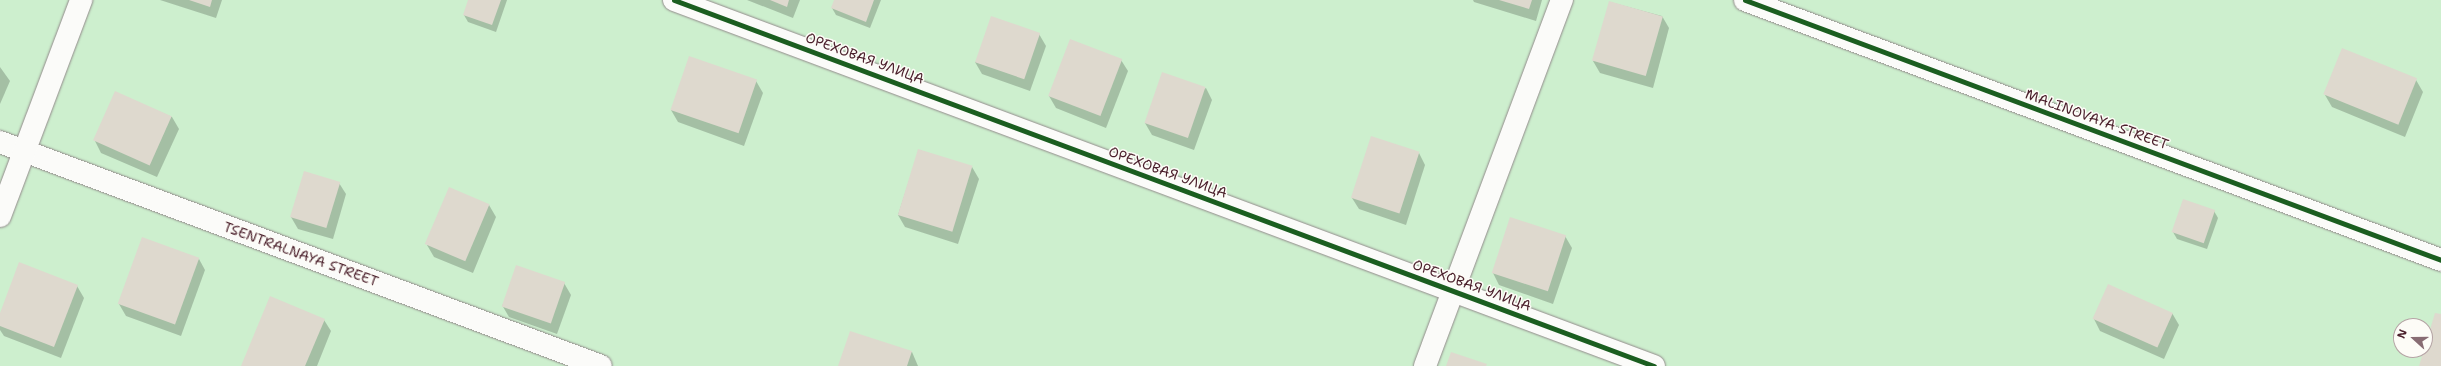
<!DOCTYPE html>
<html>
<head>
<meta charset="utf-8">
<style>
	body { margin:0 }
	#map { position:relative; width:2441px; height:366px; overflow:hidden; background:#fcfbf8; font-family:"Shantell Sans",sans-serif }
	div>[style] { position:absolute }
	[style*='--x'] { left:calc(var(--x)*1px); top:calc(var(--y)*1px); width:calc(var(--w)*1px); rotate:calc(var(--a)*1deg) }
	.green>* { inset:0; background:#cdefce }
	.shadow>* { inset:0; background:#0003 }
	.building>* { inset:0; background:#ded9ce; transform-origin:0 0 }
	.roads { filter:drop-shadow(0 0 1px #928a8b) drop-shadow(0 0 1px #928a8b) }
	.minor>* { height:22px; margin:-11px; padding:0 11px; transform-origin:11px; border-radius:11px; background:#fbfbf9 }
	.cycleway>* { height:5px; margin:-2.5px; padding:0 2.5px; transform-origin:2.5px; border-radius:2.5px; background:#1b5e20 }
	span { translate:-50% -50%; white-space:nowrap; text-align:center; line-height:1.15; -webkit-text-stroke:3px #fdfcf7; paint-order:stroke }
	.street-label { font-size:14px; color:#4a1f2b }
	.north { position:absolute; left:2393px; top:318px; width:40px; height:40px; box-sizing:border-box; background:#fdfcf7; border:1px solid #b5a4a5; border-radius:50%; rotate:291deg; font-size:11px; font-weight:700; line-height:16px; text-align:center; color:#4a1f2b }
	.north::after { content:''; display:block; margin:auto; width:14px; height:18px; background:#886c73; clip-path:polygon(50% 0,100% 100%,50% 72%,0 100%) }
</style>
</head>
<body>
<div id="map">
	<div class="green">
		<i style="clip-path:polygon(evenodd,0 0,2441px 0,2441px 366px,0 366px,0 0,2401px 326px,2425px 326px,2425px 350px,2401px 350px,2401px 326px)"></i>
	</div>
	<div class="shadow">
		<i style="clip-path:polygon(160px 0,222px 0,216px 18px)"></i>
		<i style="clip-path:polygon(469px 0,507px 0,496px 32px,468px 22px,464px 15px)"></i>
		<i style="clip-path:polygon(747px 0,800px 0,793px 18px)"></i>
		<i style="clip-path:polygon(835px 0,881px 0,870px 28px,836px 15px,832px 8px)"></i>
		<i style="clip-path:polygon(1473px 0,1542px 0,1536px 21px,1474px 2px)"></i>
		<i style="clip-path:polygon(1610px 2px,1662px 16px,1669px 28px,1653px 88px,1600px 73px,1593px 61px)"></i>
		<i style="clip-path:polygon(1039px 34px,1046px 46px,1030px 91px,982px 74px,975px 62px)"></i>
		<i style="clip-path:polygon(1121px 60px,1128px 71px,1106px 128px,1056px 108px,1049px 96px)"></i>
		<i style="clip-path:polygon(0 67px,10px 81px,0 104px)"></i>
		<i style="clip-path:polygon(2416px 80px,2423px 92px,2405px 137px,2332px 107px,2325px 95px)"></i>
		<i style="clip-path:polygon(756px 81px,763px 93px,744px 146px,678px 122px,671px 110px)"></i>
		<i style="clip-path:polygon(1206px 88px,1212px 100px,1194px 150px,1152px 135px,1145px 123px)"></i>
		<i style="clip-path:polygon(116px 93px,172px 117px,179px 129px,157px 177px,101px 153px,95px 141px)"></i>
		<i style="clip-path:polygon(919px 150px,972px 167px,979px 179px,958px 244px,905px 227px,898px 215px)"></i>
		<i style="clip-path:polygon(1419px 153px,1425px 165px,1406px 225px,1359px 209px,1352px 198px)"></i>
		<i style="clip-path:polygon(339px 183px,346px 194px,333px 239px,298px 229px,291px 217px)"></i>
		<i style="clip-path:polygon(489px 205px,496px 217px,473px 273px,434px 257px,427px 245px)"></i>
		<i style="clip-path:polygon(2214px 211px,2218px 218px,2207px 249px,2177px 239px,2173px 232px)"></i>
		<i style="clip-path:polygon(1565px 236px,1572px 248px,1553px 304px,1499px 285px,1493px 273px)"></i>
		<i style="clip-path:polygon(199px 259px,205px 270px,181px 336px,126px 316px,119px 304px)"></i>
		<i style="clip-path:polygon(564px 283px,571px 295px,557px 334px,509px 317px,502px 305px)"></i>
		<i style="clip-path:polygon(77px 286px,84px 298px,61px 358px,4px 336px,0 330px,0 316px)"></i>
		<i style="clip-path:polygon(2172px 313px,2179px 325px,2164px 359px,2100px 331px,2094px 319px)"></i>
		<i style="clip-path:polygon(324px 320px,331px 331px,317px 366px,242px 366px)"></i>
		<i style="clip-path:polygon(912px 352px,918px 366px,839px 366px)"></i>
	</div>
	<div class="building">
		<i style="clip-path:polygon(189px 0,212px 0,210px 7px)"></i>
		<i style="clip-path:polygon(468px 0,501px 0,492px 25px,463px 15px)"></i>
		<i style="clip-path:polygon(770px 0,789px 0,787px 7px)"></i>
		<i style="clip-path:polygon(834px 0,874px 0,866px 22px,831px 8px)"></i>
		<i style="clip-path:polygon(1499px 0,1532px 0,1529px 9px)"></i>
		<i style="left:1609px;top:1px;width:56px;height:62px;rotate:16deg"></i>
		<i style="left:991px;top:16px;width:52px;height:49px;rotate:19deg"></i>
		<i style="left:1070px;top:39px;width:56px;height:61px;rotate:21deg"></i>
		<i style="left:2342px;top:48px;width:81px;height:50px;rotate:22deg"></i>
		<i style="left:689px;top:56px;width:72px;height:57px;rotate:19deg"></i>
		<i style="left:1162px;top:72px;width:46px;height:54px;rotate:19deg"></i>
		<i style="left:115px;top:91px;width:62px;height:54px;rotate:24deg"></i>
		<i style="left:1371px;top:136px;width:51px;height:65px;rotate:18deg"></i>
		<i style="left:918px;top:149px;width:57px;height:69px;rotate:17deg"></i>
		<i style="left:304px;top:171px;width:38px;height:48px;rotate:17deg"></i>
		<i style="left:449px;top:187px;width:44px;height:62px;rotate:23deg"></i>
		<i style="left:2183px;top:199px;width:34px;height:35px;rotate:19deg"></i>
		<i style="left:1510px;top:217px;width:59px;height:59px;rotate:18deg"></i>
		<i style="left:142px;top:237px;width:61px;height:71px;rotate:20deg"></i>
		<i style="clip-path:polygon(19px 262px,78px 285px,54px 347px,0 326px,0 313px)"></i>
		<i style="left:516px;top:265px;width:52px;height:44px;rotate:19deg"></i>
		<i style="left:2108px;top:284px;width:71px;height:38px;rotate:24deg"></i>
		<i style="clip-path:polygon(270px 296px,325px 319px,305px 366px,241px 366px)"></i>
		<i style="clip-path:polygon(2435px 313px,2441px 314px,2441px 366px,2419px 366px)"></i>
		<i style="clip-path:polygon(850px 331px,912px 351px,907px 366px,838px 366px)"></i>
		<i style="clip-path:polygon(1451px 352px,1487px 364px,1486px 366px,1446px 366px)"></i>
	</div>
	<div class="roads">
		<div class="minor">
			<i style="--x:674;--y:0;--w:1046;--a:20.48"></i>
			<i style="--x:1745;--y:0;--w:743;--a:20.48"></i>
			<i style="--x:0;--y:142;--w:641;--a:20.44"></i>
			<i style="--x:0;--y:216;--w:231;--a:-69.4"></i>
			<i style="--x:1425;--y:366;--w:391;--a:-69.5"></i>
		</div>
	</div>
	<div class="cycleway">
		<i style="--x:674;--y:0;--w:1046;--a:20.48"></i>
		<i style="--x:1745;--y:0;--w:743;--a:20.48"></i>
	</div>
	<div class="street-label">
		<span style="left:865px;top:58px;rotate:20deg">ОРЕХОВАЯ УЛИЦА</span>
		<span style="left:2097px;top:119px;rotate:20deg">MALINOVAYA STREET</span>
		<span style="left:1168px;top:172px;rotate:20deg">ОРЕХОВАЯ УЛИЦА</span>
		<span style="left:301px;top:254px;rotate:20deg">TSENTRALNAYA STREET</span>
		<span style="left:1472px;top:285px;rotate:20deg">ОРЕХОВАЯ УЛИЦА</span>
	</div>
	<div class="north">N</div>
</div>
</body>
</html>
